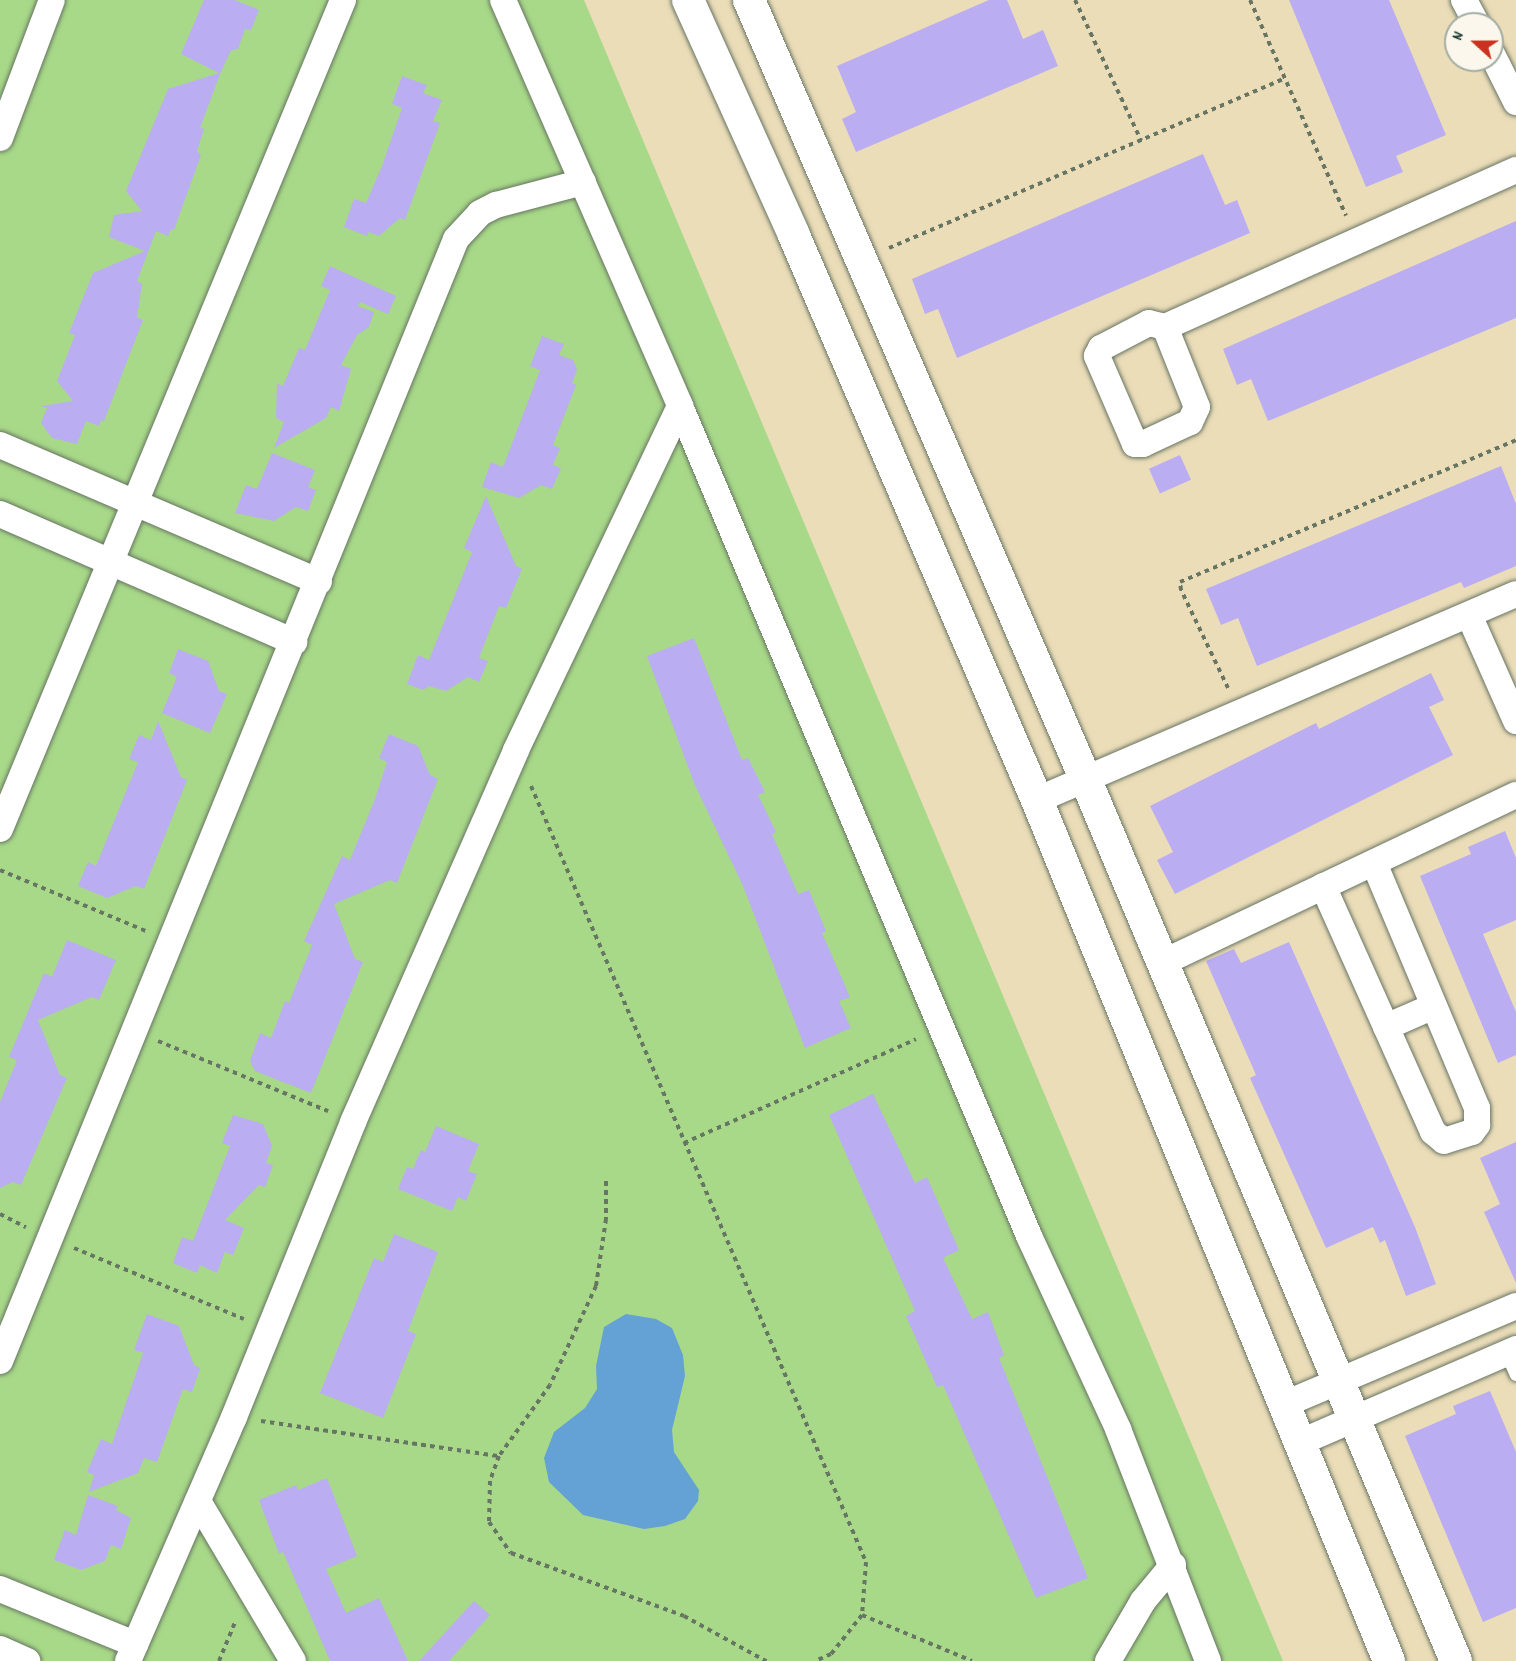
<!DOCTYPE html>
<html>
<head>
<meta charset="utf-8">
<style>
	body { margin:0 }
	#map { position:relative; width:1516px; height:1661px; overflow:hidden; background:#ecddb9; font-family:Dekko,sans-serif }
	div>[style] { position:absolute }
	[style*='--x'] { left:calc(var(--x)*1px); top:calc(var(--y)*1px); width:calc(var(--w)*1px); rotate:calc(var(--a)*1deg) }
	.green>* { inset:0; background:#a8d988 }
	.water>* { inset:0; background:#64a2d6 }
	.building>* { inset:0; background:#baadf1; transform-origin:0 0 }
	.path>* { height:4px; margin-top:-2px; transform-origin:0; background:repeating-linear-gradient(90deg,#677563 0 4.5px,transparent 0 9px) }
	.roads { filter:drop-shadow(0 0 2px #677563) drop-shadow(0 0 2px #677563) }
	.service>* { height:12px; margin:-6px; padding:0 6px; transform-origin:6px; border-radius:6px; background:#fff }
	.minor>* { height:26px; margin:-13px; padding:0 13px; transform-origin:13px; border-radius:13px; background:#fff }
	.tertiary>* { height:32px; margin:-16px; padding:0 16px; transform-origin:16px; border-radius:16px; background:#fff }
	span { translate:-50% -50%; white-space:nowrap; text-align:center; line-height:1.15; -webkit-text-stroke:4.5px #fbf7ec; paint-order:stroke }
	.north { position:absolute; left:1444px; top:12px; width:60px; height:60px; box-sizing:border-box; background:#fbf7ec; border:2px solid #a3ada2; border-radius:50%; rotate:291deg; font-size:16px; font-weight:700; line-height:24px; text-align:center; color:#1f3d34 }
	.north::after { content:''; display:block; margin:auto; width:21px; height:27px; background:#c8321e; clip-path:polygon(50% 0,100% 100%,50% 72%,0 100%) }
</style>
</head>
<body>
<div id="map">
	<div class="green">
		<i style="clip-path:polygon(0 0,584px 0,1283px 1661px,0 1661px)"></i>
	</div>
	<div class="water">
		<i style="clip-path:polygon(626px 1314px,656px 1319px,672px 1328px,683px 1355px,685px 1376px,672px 1430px,674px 1452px,699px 1490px,698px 1501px,685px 1519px,665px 1526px,644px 1529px,583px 1515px,549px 1482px,544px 1458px,554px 1432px,585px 1408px,597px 1389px,596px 1366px,604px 1327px)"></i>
	</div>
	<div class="building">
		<i style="clip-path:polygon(204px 0,235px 0,259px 10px,251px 30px,245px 29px,238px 49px,231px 50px,220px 74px,200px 128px,204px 129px,197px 151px,201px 155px,174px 230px,171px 229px,168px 236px,156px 231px,137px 281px,142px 284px,137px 317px,143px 320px,104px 421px,101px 420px,99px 426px,86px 421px,77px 444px,52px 438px,41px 423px,47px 408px,41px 406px,73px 401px,57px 381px,75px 335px,69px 333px,93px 273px,145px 251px,109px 237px,114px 215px,142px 211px,126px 191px,168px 89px,219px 73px,181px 54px)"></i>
		<i style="clip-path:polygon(989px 0,1007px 0,1023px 39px,1043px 30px,1058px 66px,856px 152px,842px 119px,856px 112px,837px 66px)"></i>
		<i style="clip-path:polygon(1289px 0,1389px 0,1446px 135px,1396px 156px,1403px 172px,1366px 187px)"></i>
		<i style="clip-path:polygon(402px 76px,427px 85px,423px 93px,442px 100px,433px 121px,440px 123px,405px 220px,400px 218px,379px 236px,369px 232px,367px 236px,344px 227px,354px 199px,366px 203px,382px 166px,402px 108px,392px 104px)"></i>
		<i style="clip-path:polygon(1203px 154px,1225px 205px,1237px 200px,1250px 233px,957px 358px,938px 309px,925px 314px,912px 279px)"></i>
		<i style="clip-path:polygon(1516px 221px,1516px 318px,1268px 421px,1251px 379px,1237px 385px,1223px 349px)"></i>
		<i style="clip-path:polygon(330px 266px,396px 296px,388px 314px,360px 302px,358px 306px,374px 312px,369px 327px,357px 335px,341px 365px,351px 369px,339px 411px,331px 407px,326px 418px,274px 448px,284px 422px,276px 418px,277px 383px,283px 386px,299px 348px,305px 350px,330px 290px,321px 286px)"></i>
		<i style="clip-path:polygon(542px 336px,564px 344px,559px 355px,573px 360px,577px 370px,572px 383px,576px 385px,553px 445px,560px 448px,553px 465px,561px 468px,552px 489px,541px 485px,519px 498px,482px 487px,491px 462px,503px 467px,540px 370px,530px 366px)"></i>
		<i style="clip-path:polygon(272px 453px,315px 470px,308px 487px,316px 490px,308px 511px,296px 507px,274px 521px,235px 513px,246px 485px,257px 489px)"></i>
		<i style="left:1180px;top:455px;width:27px;height:34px;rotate:66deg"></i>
		<i style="clip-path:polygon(1501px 466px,1516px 504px,1516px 566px,1464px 588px,1461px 582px,1257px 666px,1238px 618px,1221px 625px,1206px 589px)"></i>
		<i style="clip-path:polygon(486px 496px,516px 566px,522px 569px,506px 608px,499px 606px,479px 658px,488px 661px,479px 682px,468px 677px,446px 691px,429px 686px,423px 690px,407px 684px,418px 655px,429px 660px,472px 552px,464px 548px)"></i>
		<i style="clip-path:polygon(694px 638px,742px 760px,748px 758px,765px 792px,758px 795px,776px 832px,772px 834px,798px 894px,809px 890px,826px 931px,822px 933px,850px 997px,839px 1001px,851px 1028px,805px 1048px,743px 886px,694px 783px,647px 656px)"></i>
		<i style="clip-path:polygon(178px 649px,208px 661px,219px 691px,227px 694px,210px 733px,162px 713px,177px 677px,169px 673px)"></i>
		<i style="clip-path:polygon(1431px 673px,1444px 700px,1429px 707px,1453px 755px,1175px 894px,1157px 860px,1173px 852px,1150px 806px,1316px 723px,1319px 729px)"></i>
		<i style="clip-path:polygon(158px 721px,181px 777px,187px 780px,144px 889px,136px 886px,107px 898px,78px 886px,88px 862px,96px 866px,123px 799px,138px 762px,129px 759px,139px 735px,151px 740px)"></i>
		<i style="clip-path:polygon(389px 734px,418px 746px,430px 775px,438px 779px,397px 883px,390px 880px,334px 904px,355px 959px,363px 962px,311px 1093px,255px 1071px,250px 1061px,260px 1033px,271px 1038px,285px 1001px,289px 1003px,312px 945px,304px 941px,342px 856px,350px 860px,375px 799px,387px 762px,379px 758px)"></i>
		<i style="clip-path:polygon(1505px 831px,1516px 858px,1516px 920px,1483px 934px,1516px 1012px,1516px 1055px,1498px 1063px,1420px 876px,1471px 854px,1468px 847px)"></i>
		<i style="clip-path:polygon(67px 940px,116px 960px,99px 1000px,92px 997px,38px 1020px,60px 1075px,67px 1078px,21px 1185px,13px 1182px,0 1188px,0 1102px,17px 1060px,9px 1057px,44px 973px,52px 977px)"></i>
		<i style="clip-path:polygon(1289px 942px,1415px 1227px,1436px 1284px,1406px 1296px,1385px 1240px,1380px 1243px,1373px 1227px,1326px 1248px,1250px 1078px,1256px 1075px,1206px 961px,1234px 949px,1241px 963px)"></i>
		<i style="clip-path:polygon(873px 1094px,915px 1183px,927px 1177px,959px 1250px,943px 1258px,972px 1319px,988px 1312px,1004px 1355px,999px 1358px,1088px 1578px,1036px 1598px,943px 1385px,937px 1387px,906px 1316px,915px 1311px,829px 1115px)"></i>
		<i style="clip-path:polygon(233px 1115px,263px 1124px,272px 1146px,266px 1163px,273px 1165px,265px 1187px,259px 1185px,225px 1220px,244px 1228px,233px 1255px,225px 1252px,217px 1273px,200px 1265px,197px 1273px,173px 1263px,182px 1237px,193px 1241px,230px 1146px,222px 1143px)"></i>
		<i style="clip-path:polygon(436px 1126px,479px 1144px,468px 1171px,477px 1174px,466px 1201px,458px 1197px,452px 1211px,398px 1189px,407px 1167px,413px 1169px,421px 1150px,425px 1152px)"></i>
		<i style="clip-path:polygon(1516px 1142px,1516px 1283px,1484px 1212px,1500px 1204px,1480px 1158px)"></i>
		<i style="clip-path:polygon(394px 1234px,438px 1252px,408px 1331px,416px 1334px,383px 1418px,320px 1393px,374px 1258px,383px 1262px)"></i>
		<i style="clip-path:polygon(147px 1314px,179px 1326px,194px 1365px,200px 1368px,192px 1392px,183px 1389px,157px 1462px,144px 1458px,138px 1473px,89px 1492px,94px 1475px,87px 1472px,101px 1439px,112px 1444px,143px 1353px,134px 1350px)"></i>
		<i style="clip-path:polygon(1490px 1391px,1516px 1452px,1516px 1608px,1483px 1622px,1405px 1436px,1456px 1414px,1453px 1406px)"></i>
		<i style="clip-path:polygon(327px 1478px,357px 1556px,326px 1569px,346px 1613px,379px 1598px,408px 1661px,330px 1661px,283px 1552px,279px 1554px,259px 1500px,296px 1485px,298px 1490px)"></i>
		<i style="clip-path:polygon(88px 1495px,118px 1506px,116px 1510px,131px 1518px,121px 1549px,111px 1545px,105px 1561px,81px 1570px,54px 1560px,65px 1530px,76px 1535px)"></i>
		<i style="clip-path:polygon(474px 1601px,490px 1615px,449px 1661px,419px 1661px)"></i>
	</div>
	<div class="path">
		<i style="--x:1075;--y:0;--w:155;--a:64.8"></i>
		<i style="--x:1250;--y:0;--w:236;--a:66"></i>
		<i style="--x:889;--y:248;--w:431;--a:-23.2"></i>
		<i style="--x:1228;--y:688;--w:109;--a:-115.6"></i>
		<i style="--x:1181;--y:590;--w:8;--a:-97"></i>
		<i style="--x:1180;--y:582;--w:365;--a:-22.9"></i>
		<i style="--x:531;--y:786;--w:845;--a:66.65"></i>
		<i style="--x:866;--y:1562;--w:53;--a:94.3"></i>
		<i style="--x:862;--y:1615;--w:50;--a:128.5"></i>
		<i style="--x:831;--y:1654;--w:17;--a:156"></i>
		<i style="--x:0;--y:870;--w:158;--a:22.7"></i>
		<i style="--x:158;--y:1041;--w:184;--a:22.4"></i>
		<i style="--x:684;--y:1143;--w:254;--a:-24.1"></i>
		<i style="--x:606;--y:1181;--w:38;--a:90"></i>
		<i style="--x:606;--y:1219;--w:68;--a:98.5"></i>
		<i style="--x:596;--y:1286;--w:109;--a:114.9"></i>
		<i style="--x:550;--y:1385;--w:87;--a:125.7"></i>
		<i style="--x:499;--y:1456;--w:27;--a:110"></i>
		<i style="--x:490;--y:1481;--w:41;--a:91.4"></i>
		<i style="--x:489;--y:1522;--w:38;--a:55"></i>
		<i style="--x:511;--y:1553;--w:184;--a:20"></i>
		<i style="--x:684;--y:1616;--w:94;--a:28.8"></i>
		<i style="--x:0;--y:1214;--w:29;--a:27"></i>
		<i style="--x:74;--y:1248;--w:184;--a:22.7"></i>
		<i style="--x:261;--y:1421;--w:241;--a:8.4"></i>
		<i style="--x:862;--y:1615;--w:119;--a:22.7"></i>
		<i style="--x:219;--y:1661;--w:44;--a:-67.5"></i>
	</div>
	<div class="roads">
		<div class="service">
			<i style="--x:1506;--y:1353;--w:24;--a:66"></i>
		</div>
		<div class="minor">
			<i style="--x:503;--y:0;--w:443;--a:66.4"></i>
			<i style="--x:680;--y:406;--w:900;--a:67.19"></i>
			<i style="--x:1029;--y:1236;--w:213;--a:65.2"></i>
			<i style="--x:1118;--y:1429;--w:249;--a:68.8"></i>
			<i style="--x:1464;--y:0;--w:27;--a:62"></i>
			<i style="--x:1492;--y:54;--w:54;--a:63.4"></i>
			<i style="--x:0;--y:138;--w:147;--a:-69.4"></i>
			<i style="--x:1149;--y:323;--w:16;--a:14"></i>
			<i style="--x:1165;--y:327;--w:86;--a:68.2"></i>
			<i style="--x:1197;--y:407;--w:17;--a:115"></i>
			<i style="--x:1190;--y:422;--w:52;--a:154.9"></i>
			<i style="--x:1143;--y:444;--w:8;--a:180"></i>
			<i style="--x:1135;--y:444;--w:96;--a:-113.4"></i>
			<i style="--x:1097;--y:356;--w:9;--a:-63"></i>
			<i style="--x:1101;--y:348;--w:54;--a:-27.5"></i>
			<i style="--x:1165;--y:327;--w:385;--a:-24.1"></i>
			<i style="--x:0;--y:445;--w:347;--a:23.2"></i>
			<i style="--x:0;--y:514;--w:321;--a:23.5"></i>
			<i style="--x:1469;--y:615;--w:116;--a:66.1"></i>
			<i style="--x:1037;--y:800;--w:521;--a:-23.27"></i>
			<i style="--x:0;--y:829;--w:897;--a:-67.52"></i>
			<i style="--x:1323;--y:886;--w:269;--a:65.9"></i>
			<i style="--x:1433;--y:1132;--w:14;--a:39"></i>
			<i style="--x:1444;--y:1141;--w:29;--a:-18"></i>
			<i style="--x:1472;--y:1132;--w:9;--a:-54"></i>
			<i style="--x:1477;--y:1125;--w:17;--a:-90"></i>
			<i style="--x:1477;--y:1108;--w:266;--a:-112.8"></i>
			<i style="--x:1162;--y:963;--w:392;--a:-25.4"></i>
			<i style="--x:1386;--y:1027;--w:52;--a:-23.6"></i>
			<i style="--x:0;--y:1361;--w:1211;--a:-67.88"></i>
			<i style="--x:456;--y:239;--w:35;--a:-47"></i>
			<i style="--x:480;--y:213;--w:18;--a:-27"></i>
			<i style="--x:496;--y:205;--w:90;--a:-14.8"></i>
			<i style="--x:1285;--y:1404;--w:251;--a:-23"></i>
			<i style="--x:1301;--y:1442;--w:234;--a:-23.4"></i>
			<i style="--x:198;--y:1501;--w:186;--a:59.3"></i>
			<i style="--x:0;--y:1589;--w:146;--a:22.2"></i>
			<i style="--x:0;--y:1649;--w:30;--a:24"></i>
			<i style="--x:128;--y:1661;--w:266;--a:-66.5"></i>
			<i style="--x:234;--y:1417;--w:318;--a:-68"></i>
			<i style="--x:353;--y:1122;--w:406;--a:-66.3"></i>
			<i style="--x:516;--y:750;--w:381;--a:-64.5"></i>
			<i style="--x:1108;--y:1661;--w:69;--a:-59.7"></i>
			<i style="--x:1143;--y:1601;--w:47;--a:-50.2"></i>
		</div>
		<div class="tertiary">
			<i style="--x:688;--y:0;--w:256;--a:65.7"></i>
			<i style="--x:793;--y:233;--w:617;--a:66.72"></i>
			<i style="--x:1037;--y:800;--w:930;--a:67.76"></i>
			<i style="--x:749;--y:0;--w:847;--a:66.64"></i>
			<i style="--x:1085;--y:778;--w:958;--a:67.21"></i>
		</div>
	</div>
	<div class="north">N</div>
</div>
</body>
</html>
